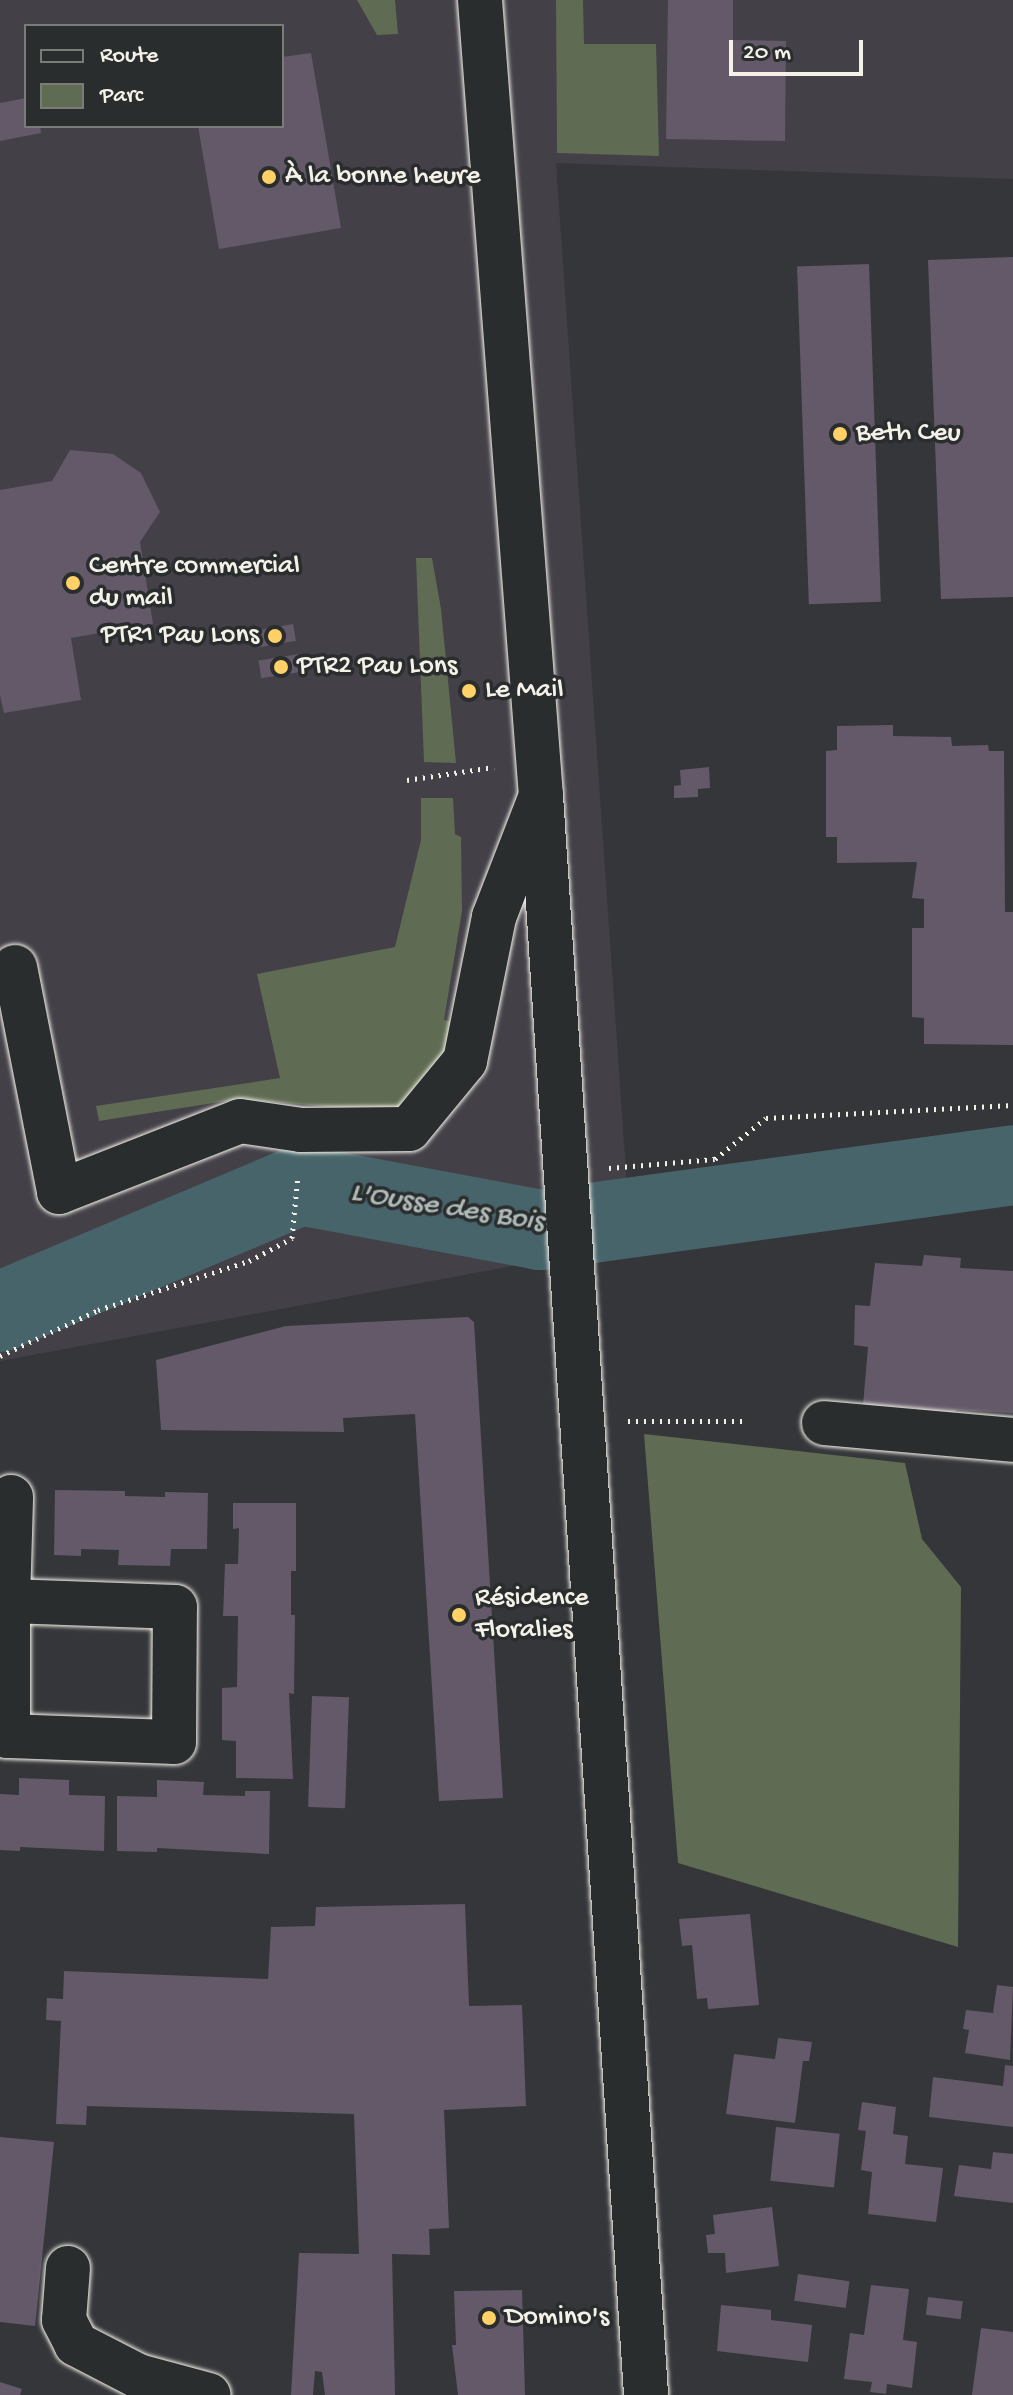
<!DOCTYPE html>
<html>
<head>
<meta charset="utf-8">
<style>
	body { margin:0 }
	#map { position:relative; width:1013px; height:2395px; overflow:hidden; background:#35363a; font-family:"Gochi Hand",sans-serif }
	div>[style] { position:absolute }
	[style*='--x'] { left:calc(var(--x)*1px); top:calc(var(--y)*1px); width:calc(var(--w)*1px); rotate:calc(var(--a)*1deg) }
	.built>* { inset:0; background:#434048 }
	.green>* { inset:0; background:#5f6b52 }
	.river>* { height:80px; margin:-40px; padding:0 40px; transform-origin:40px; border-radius:40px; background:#47646b }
	.building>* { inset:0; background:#635969; transform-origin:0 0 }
	.path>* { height:5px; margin-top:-2.5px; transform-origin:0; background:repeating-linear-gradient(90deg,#f4f1e8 0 2px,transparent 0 8px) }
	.roads { filter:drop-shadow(0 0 2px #f4f1e8) drop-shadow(0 0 2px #f4f1e8) }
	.minor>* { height:44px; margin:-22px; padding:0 22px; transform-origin:22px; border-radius:22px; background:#2a2d2e }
	.major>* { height:44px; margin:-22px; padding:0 22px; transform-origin:22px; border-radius:22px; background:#2a2d2e }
	.dots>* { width:22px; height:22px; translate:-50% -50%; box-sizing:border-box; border:4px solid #2a2d2e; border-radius:50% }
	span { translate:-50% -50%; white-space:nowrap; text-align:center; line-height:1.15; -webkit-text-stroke:7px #2a2d2e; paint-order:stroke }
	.poi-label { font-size:28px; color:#f4f1e8 }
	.left { translate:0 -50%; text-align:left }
	.right { translate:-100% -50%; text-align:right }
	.water-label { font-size:30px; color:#afb9b6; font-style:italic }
	.legend { position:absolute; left:24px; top:24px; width:260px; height:104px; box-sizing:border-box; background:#2a2d2e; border:2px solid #7b7b78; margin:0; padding:10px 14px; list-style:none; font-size:24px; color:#f4f1e8 }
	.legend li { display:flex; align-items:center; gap:16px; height:40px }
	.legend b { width:40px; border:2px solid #7b7b78 }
	.scale { position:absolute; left:729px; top:40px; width:134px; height:36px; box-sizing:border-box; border:4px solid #f4f1e8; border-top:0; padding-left:10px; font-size:24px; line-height:28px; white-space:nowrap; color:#f4f1e8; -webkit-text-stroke:6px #2a2d2e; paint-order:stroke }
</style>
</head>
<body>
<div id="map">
	<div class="built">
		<i style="clip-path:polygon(evenodd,0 0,1013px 0,1013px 179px,556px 163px,631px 1244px,0 1361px,0 0,26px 26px,282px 26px,282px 126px,26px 126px,26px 26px)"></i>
	</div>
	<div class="green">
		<i style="clip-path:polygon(357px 0,395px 0,398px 34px,377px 35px)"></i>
		<i style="clip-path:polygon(556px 0,583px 0,584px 44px,656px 44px,659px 156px,557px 153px)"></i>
		<i style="clip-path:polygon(416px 558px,432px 558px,441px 609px,456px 763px,424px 762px)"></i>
		<i style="clip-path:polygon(421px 798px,453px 798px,455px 834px,461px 837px,462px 911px,444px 1020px,454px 1022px,447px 1057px,401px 1113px,239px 1099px,99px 1121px,96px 1106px,280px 1078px,257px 974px,395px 947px,421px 840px)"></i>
		<i style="clip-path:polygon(644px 1434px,905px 1463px,922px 1539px,961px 1587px,958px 1947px,678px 1863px)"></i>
	</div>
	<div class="river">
		<i style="--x:0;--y:1312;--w:326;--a:-22.9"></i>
		<i style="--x:300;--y:1185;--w:244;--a:10.6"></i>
		<i style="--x:540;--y:1230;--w:477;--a:-7.8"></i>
	</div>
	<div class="building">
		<i style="clip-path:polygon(668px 0,733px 0,733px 40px,786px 41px,785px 141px,666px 139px)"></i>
		<i style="clip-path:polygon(311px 53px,341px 228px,219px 249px,198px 126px,282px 126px,282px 57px)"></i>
		<i style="clip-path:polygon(26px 98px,26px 126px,40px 126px,41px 133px,0 141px,0 103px)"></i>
		<i style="clip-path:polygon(1013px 257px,1013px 597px,941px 599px,928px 260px)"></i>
		<i style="left:869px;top:264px;width:338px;height:72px;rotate:88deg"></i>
		<i style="clip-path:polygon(70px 450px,113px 454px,141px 473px,160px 512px,140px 542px,153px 624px,71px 638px,81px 700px,4px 713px,0 695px,0 490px,52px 481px)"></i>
		<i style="left:293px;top:624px;width:17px;height:40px;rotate:80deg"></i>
		<i style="left:299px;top:654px;width:18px;height:41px;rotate:81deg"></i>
		<i style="clip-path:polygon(893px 725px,893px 736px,951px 737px,952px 746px,988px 745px,989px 751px,1004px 751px,1005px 912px,1013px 912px,1013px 1045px,924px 1044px,924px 1018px,912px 1017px,912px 928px,924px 928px,924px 899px,912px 898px,917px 862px,837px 863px,837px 837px,826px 837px,826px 751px,837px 750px,837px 726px)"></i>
		<i style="clip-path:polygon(709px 767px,710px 788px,698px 789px,698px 797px,674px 798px,674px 786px,681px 785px,680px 770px)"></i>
		<i style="clip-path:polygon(924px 1255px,961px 1258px,960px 1268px,1013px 1271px,1013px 1413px,956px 1410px,955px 1422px,917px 1421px,917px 1408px,863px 1405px,868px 1347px,854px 1345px,855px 1305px,870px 1306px,875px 1263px,922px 1266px)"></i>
		<i style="clip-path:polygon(468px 1317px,474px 1322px,503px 1798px,439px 1801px,415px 1414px,343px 1418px,344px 1432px,161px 1430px,156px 1360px,286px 1326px)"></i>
		<i style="clip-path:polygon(55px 1490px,125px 1491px,125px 1496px,165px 1497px,165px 1492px,208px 1493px,207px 1549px,171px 1549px,170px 1566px,118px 1565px,119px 1550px,81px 1549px,81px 1556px,54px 1555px)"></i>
		<i style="clip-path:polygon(233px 1503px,296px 1503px,296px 1571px,291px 1571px,291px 1615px,295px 1615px,294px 1694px,289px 1693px,293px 1779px,236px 1778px,236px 1741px,222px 1740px,222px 1688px,237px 1687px,238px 1616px,223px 1616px,225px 1564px,238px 1564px,239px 1528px,233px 1529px)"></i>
		<i style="left:312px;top:1696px;width:37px;height:111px;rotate:2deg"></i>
		<i style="clip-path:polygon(19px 1778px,69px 1780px,69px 1795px,105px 1796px,104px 1851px,20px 1847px,20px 1851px,0 1850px,0 1794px,19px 1795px)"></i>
		<i style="clip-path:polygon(157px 1780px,204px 1782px,203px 1795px,245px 1796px,245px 1791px,270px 1791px,269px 1854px,157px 1848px,157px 1852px,117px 1851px,117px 1796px,157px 1797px)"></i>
		<i style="clip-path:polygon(465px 1904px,469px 2006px,522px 2005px,526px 2106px,444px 2110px,449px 2228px,429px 2229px,430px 2255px,392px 2254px,395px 2395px,325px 2395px,322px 2372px,315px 2371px,313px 2395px,291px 2395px,299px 2253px,359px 2254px,354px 2114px,87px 2106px,86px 2125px,56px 2124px,61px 2021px,46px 2020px,47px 1998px,63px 1999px,64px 1971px,268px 1979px,271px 1927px,315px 1926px,316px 1907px)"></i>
		<i style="clip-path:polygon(750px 1914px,759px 2005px,708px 2009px,707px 1998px,697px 1999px,692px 1945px,682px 1946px,679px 1919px)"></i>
		<i style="clip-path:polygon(997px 1985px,1013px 1987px,1010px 2060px,965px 2053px,969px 2030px,963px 2029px,966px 2010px,993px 2013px)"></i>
		<i style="clip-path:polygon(778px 2038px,812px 2042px,809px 2061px,803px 2061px,795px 2123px,726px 2114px,734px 2054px,775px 2059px)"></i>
		<i style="clip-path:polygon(1005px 2065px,1013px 2066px,1013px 2127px,929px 2117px,933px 2077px,1003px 2086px)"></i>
		<i style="clip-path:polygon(862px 2102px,896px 2107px,893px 2134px,908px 2136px,905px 2164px,943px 2168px,936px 2222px,868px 2214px,872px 2172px,861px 2170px,866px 2131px,858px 2130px)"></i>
		<i style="left:776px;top:2127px;width:64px;height:54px;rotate:6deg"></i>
		<i style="clip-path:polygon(0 2137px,54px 2142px,35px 2326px,0 2322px)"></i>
		<i style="clip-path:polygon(993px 2152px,1013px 2154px,1013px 2203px,954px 2196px,959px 2165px,991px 2169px)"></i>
		<i style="clip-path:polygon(772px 2207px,779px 2266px,726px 2273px,725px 2253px,708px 2253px,706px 2235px,715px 2234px,713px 2215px)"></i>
		<i style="left:798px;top:2274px;width:52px;height:27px;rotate:8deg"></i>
		<i style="clip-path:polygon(871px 2285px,909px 2289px,903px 2340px,917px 2342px,912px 2388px,887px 2384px,886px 2394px,870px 2392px,872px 2382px,844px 2379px,850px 2333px,864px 2335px)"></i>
		<i style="clip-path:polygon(522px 2290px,525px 2395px,458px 2395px,452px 2345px,456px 2345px,454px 2291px)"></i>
		<i style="left:928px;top:2297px;width:35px;height:18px;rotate:7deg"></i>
		<i style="clip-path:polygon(721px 2305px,771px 2310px,771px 2320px,812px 2325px,808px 2362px,717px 2351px)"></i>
		<i style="clip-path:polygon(981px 2328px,1013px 2332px,1013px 2395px,972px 2395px)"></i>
		<i style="clip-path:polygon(0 2382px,22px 2389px,20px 2395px,0 2395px)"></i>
	</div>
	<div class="path">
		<i style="--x:407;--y:780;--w:88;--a:-8.5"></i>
		<i style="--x:609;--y:1168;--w:106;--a:-4.9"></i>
		<i style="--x:715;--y:1159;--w:65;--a:-38.8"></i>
		<i style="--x:766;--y:1118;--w:247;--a:-3"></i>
		<i style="--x:0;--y:1356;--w:108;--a:-25.1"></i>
		<i style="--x:98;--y:1310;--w:159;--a:-18"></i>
		<i style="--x:249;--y:1261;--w:49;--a:-28.1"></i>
		<i style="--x:292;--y:1238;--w:63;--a:-84.6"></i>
		<i style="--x:628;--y:1421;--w:115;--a:0"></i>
	</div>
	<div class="roads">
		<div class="minor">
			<i style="--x:15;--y:967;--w:229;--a:78.9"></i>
			<i style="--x:59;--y:1192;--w:194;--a:-21.4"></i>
			<i style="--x:240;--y:1121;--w:62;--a:8.4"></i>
			<i style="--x:301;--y:1130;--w:108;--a:-0.5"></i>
			<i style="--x:409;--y:1129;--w:88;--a:-50.5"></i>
			<i style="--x:465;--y:1061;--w:147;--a:-78.6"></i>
			<i style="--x:494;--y:917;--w:130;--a:-68.8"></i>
			<i style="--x:824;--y:1423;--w:190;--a:5.1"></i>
			<i style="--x:8;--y:1601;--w:104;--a:-88.3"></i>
			<i style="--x:0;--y:1735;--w:8;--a:7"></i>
			<i style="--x:8;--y:1736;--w:166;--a:2.1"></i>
			<i style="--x:174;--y:1742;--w:135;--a:-89.6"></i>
			<i style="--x:175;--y:1607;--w:167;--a:-177.9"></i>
			<i style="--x:8;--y:1601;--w:135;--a:90"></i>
			<i style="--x:68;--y:2268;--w:52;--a:94.4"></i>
			<i style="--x:64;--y:2320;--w:27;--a:63"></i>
			<i style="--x:76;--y:2344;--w:70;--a:27.3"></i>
			<i style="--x:138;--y:2376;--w:73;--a:15"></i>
		</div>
		<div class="major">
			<i style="--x:480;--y:0;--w:798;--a:85.62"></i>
			<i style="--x:541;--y:796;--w:1602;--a:86.24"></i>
		</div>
	</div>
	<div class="dots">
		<i style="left:269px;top:177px;background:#ffd166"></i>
		<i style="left:840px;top:434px;background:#ffd166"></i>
		<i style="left:73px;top:583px;background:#ffd166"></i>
		<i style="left:275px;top:636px;background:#ffd166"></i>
		<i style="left:281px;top:667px;background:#ffd166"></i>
		<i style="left:469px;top:691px;background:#ffd166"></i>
		<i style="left:459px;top:1615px;background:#ffd166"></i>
		<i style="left:489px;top:2318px;background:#ffd166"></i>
	</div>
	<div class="poi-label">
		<span class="left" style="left:285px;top:177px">À la bonne heure</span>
		<span class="left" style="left:856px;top:434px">Beth Ceu</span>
		<span class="left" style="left:89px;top:583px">Centre commercial<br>du mail</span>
		<span class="right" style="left:259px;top:636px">PTR1 Pau Lons</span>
		<span class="left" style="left:297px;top:667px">PTR2 Pau Lons</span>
		<span class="left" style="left:485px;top:691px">Le Mail</span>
		<span class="left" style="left:475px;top:1615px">Résidence<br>Floralies</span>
		<span class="left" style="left:505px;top:2318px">Domino's</span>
	</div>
	<div class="water-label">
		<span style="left:447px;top:1209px;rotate:9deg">L'Ousse des Bois</span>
	</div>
	<ul class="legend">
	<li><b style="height:10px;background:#2a2d2e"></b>Route</li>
	<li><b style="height:22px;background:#5f6b52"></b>Parc</li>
	</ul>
	<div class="scale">20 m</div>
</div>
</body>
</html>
